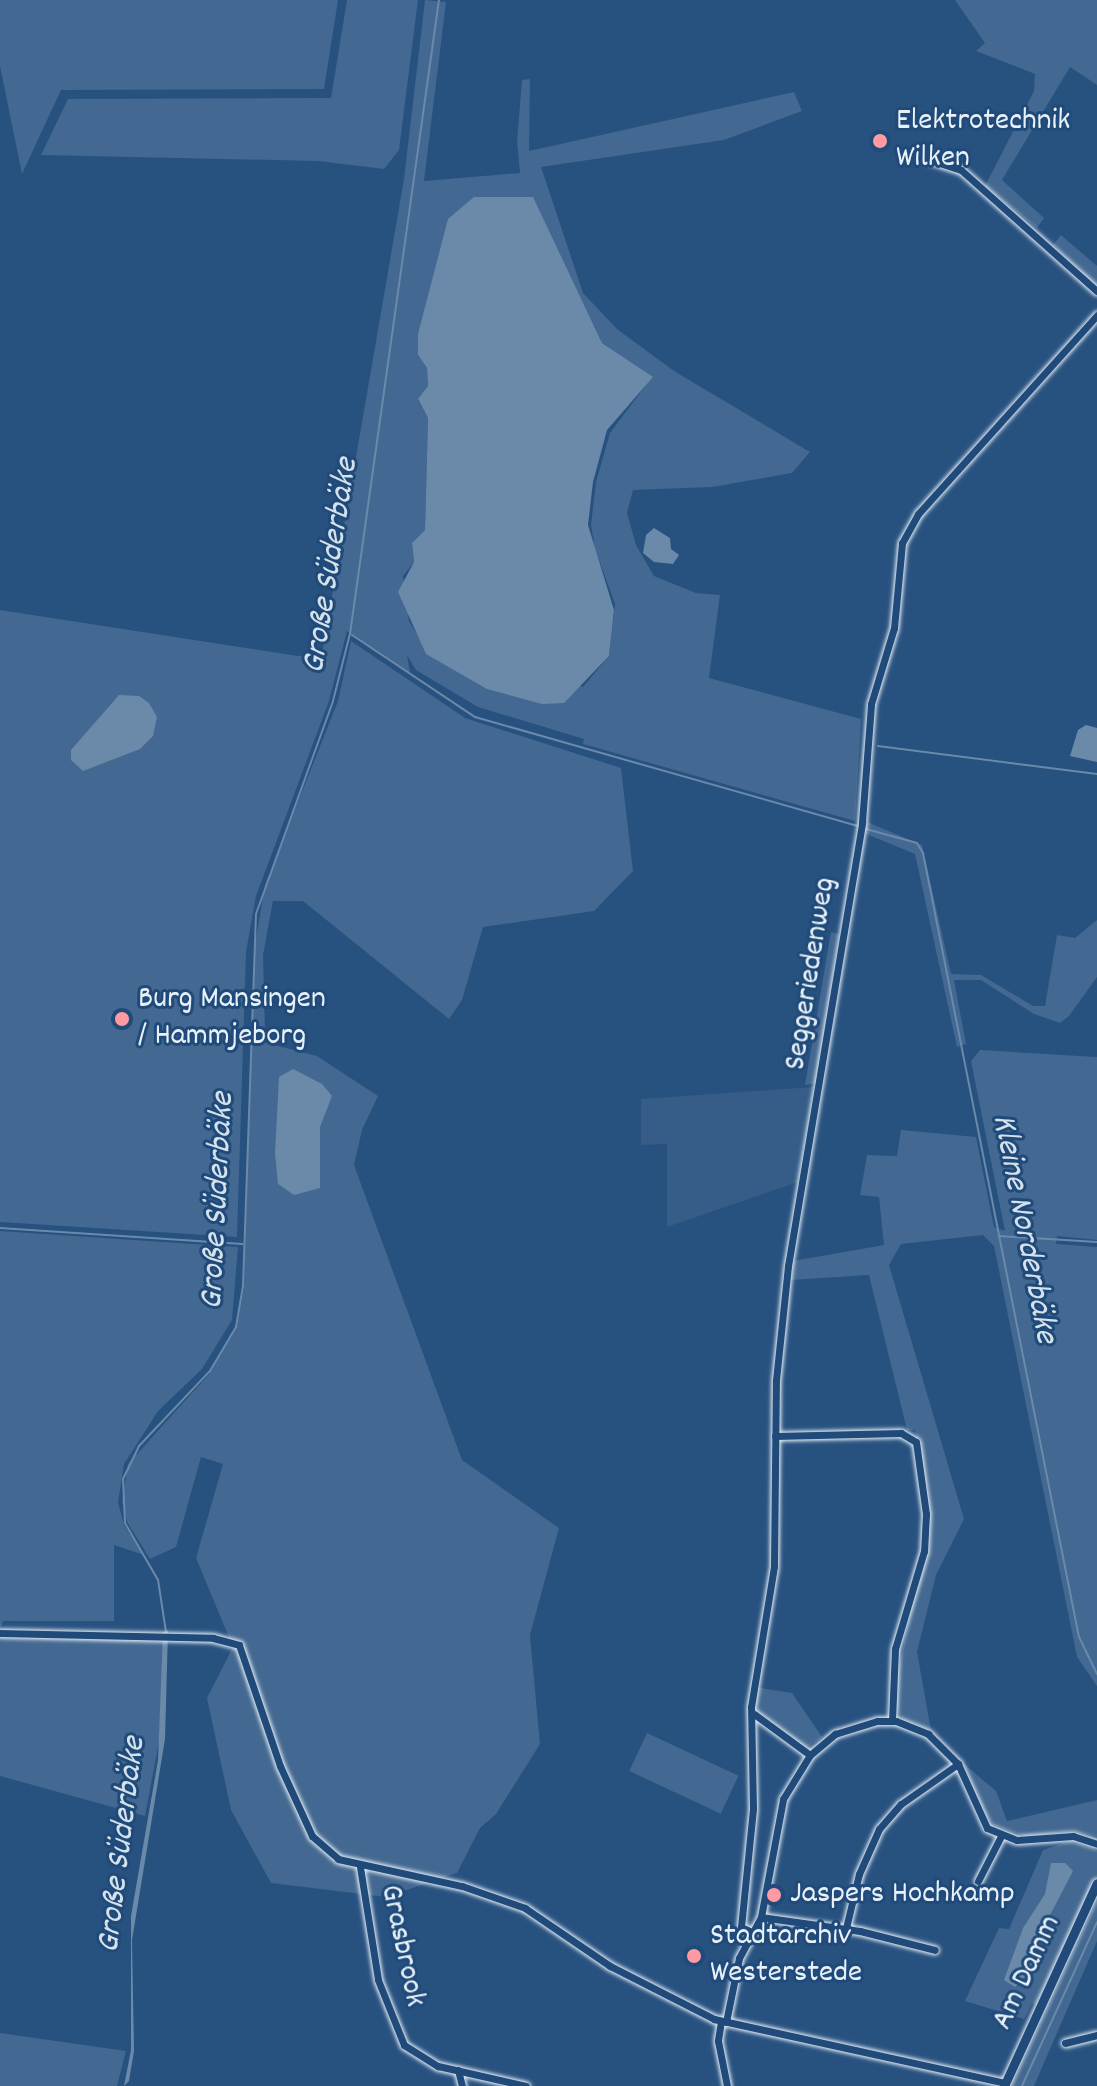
<!DOCTYPE html>
<html>
<head>
<meta charset="utf-8">
<style>
	body { margin:0 }
	#map { position:relative; width:1097px; height:2086px; overflow:hidden; background:#27517f; font-family:Dekko,sans-serif }
	div>[style] { position:absolute }
	[style*='--x'] { left:calc(var(--x)*1px); top:calc(var(--y)*1px); width:calc(var(--w)*1px); rotate:calc(var(--a)*1deg) }
	.built>* { inset:0; background:#355d88 }
	.green>* { inset:0; background:#436891; transform-origin:0 0 }
	.water>* { inset:0; background:#6b8aaa }
	.stream>* { height:2px; margin:-1px; padding:0 1px; transform-origin:1px; border-radius:1px; background:#6b8aaa }
	.roads { filter:drop-shadow(0 0 2px #e8f1f8) drop-shadow(0 0 2px #e8f1f8) }
	.minor>* { height:7px; margin:-3.5px; padding:0 3.5px; transform-origin:3.5px; border-radius:3.5px; background:#1f4a7a }
	.secondary>* { height:9px; margin:-4.5px; padding:0 4.5px; transform-origin:4.5px; border-radius:4.5px; background:#1f4a7a }
	.dots>* { width:22px; height:22px; translate:-50% -50%; box-sizing:border-box; border:4px solid #1f4a7a; border-radius:50% }
	span { translate:-50% -50%; white-space:nowrap; text-align:center; line-height:1.15; -webkit-text-stroke:6px #1f4a7a; paint-order:stroke }
	.poi-label { font-size:32px; color:#e8f1f8 }
	.left { translate:0 -50%; text-align:left }
	.street-label { font-size:32px; color:#e8f1f8 }
	.water-label { font-size:34px; color:#d5e2ec; font-style:italic }
</style>
</head>
<body>
<div id="map">
	<div class="built">
		<i style="clip-path:polygon(814px 1087px,798px 1182px,667px 1227px,667px 1144px,641px 1145px,641px 1099px)"></i>
	</div>
	<div class="green">
		<i style="clip-path:polygon(0 0,338px 0,324px 89px,61px 90px,22px 174px,0 66px)"></i>
		<i style="clip-path:polygon(347px 0,418px 0,399px 150px,384px 169px,318px 161px,41px 155px,68px 99px,331px 98px)"></i>
		<i style="clip-path:polygon(evenodd,425px 0,446px 2px,424px 181px,520px 173px,517px 141px,522px 80px,530px 79px,529px 151px,794px 92px,802px 111px,724px 140px,541px 167px,583px 293px,617px 329px,674px 371px,810px 452px,792px 473px,712px 487px,633px 490px,627px 513px,636px 545px,654px 576px,696px 593px,720px 595px,709px 678px,861px 719px,855px 821px,583px 744px,584px 739px,478px 707px,416px 670px,407px 655px,410px 673px,347px 631px,329px 701px,256px 896px,246px 952px,237px 1237px,0 1222px,0 610px,298px 656px,322px 654px,404px 179px,425px 0,474px 197px,532px 197px,602px 343px,652px 377px,610px 433px,596px 482px,591px 525px,595px 549px,615px 604px,609px 656px,583px 687px,418px 636px,409px 621px,403px 576px,414px 562px,412px 543px,425px 530px,428px 418px,418px 400px,428px 386px,427px 368px,418px 355px,474px 197px)"></i>
		<i style="clip-path:polygon(955px 0,1097px 0,1097px 85px,1070px 67px,1002px 180px,1044px 218px,1037px 228px,985px 186px,1034px 91px,1035px 74px,976px 51px,985px 43px)"></i>
		<i style="clip-path:polygon(1061px 235px,1097px 266px,1097px 287px,1053px 245px)"></i>
		<i style="clip-path:polygon(351px 641px,465px 718px,621px 768px,633px 871px,594px 911px,483px 927px,462px 1000px,449px 1019px,303px 901px,273px 901px,263px 955px,265px 1029px,252px 1032px,254px 950px,265px 885px,338px 701px)"></i>
		<i style="clip-path:polygon(867px 822px,922px 845px,951px 974px,981px 975px,1033px 1006px,1045px 1006px,1057px 935px,1075px 938px,1097px 920px,1097px 977px,1069px 1016px,1060px 1023px,1034px 1014px,981px 980px,954px 980px,966px 1044px,957px 1047px,915px 854px,864px 833px)"></i>
		<i style="clip-path:polygon(831px 932px,839px 934px,816px 1083px,805px 1085px)"></i>
		<i style="clip-path:polygon(251px 1039px,317px 1056px,378px 1096px,362px 1130px,354px 1165px,462px 1460px,559px 1528px,530px 1635px,540px 1744px,496px 1814px,480px 1828px,457px 1873px,386px 1897px,271px 1883px,231px 1810px,207px 1698px,233px 1647px,196px 1558px,223px 1464px,201px 1457px,176px 1547px,150px 1559px,127px 1522px,122px 1501px,128px 1464px,210px 1373px,237px 1326px,244px 1287px)"></i>
		<i style="clip-path:polygon(980px 1050px,1097px 1057px,1097px 1240px,1057px 1236px,1056px 1244px,1097px 1247px,1097px 1686px,1077px 1657px,994px 1246px,983px 1235px,901px 1244px,889px 1265px,964px 1519px,936px 1575px,917px 1652px,931px 1730px,902px 1719px,892px 1700px,929px 1526px,915px 1430px,907px 1430px,869px 1275px,791px 1280px,793px 1261px,884px 1245px,879px 1197px,860px 1195px,867px 1155px,897px 1156px,901px 1130px,976px 1137px,994px 1227px,1005px 1231px,971px 1061px)"></i>
		<i style="clip-path:polygon(0 1231px,238px 1247px,232px 1320px,202px 1369px,158px 1411px,124px 1464px,118px 1502px,124px 1525px,144px 1555px,114px 1545px,114px 1621px,3px 1621px,0 1630px)"></i>
		<i style="clip-path:polygon(0 1636px,165px 1637px,159px 1742px,145px 1816px,0 1776px)"></i>
		<i style="clip-path:polygon(754px 1687px,792px 1693px,822px 1737px,803px 1750px,755px 1713px)"></i>
		<i style="left:647px;top:1733px;width:101px;height:42px;rotate:25deg"></i>
		<i style="clip-path:polygon(964px 1764px,996px 1791px,1007px 1821px,1097px 1800px,1097px 1836px,1071px 1831px,1026px 1836px,994px 1825px,983px 1812px)"></i>
		<i style="clip-path:polygon(1070px 1841px,1097px 1851px,1097px 1878px,1038px 2006px,1032px 2003px,1024px 2019px,965px 2001px,999px 1928px,1009px 1929px,1043px 1850px)"></i>
		<i style="clip-path:polygon(1097px 1901px,1097px 1941px,1034px 2086px,1012px 2086px)"></i>
		<i style="clip-path:polygon(0 2033px,126px 2051px,117px 2086px,0 2086px)"></i>
	</div>
	<div class="water">
		<i style="clip-path:polygon(474px 197px,533px 197px,602px 343px,653px 377px,607px 430px,593px 482px,588px 525px,614px 610px,609px 656px,564px 703px,542px 704px,487px 689px,426px 654px,398px 592px,414px 562px,412px 543px,425px 530px,428px 418px,418px 399px,428px 386px,427px 368px,418px 355px,418px 334px,448px 219px)"></i>
		<i style="clip-path:polygon(654px 528px,670px 538px,671px 549px,679px 555px,673px 564px,654px 562px,643px 553px,646px 535px)"></i>
		<i style="clip-path:polygon(119px 695px,139px 696px,149px 703px,157px 717px,153px 736px,140px 749px,83px 771px,71px 760px,71px 750px)"></i>
		<i style="clip-path:polygon(1086px 725px,1097px 728px,1097px 762px,1070px 756px,1078px 730px)"></i>
		<i style="clip-path:polygon(293px 1069px,322px 1084px,332px 1096px,320px 1127px,320px 1188px,294px 1195px,278px 1184px,275px 1153px,279px 1077px)"></i>
		<i style="clip-path:polygon(168px 1631px,165px 1739px,132px 1940px,134px 2051px,129px 2081px,124px 2086px,131px 2050px,131px 1916px,158px 1760px,163px 1632px)"></i>
		<i style="clip-path:polygon(1051px 1863px,1065px 1863px,1073px 1871px,1047px 1921px,1033px 1967px,1015px 1987px,1004px 1980px,1023px 1928px,1045px 1894px)"></i>
	</div>
	<div class="stream">
		<i style="--x:352;--y:635;--w:148;--a:33.7"></i>
		<i style="--x:475;--y:717;--w:397;--a:15.9"></i>
		<i style="--x:878;--y:746;--w:221;--a:7.3"></i>
		<i style="--x:866;--y:829;--w:53;--a:15.4"></i>
		<i style="--x:917;--y:843;--w:12;--a:59"></i>
		<i style="--x:923;--y:853;--w:799;--a:78.75"></i>
		<i style="--x:1079;--y:1637;--w:41;--a:64.1"></i>
		<i style="--x:0;--y:1228;--w:243;--a:3.8"></i>
		<i style="--x:999;--y:1236;--w:98;--a:3.5"></i>
		<i style="--x:166;--y:1632;--w:53;--a:-98.7"></i>
		<i style="--x:158;--y:1580;--w:66;--a:-120.1"></i>
		<i style="--x:125;--y:1523;--w:44;--a:-92.6"></i>
		<i style="--x:123;--y:1479;--w:37;--a:-64"></i>
		<i style="--x:139;--y:1446;--w:103;--a:-46.6"></i>
		<i style="--x:210;--y:1371;--w:51;--a:-59.4"></i>
		<i style="--x:236;--y:1327;--w:42;--a:-80.3"></i>
		<i style="--x:243;--y:1286;--w:372;--a:-88"></i>
		<i style="--x:256;--y:914;--w:226;--a:-70.1"></i>
		<i style="--x:333;--y:701;--w:69;--a:-75.8"></i>
		<i style="--x:350;--y:634;--w:640;--a:-82.01"></i>
		<i style="--x:1022;--y:2086;--w:180;--a:-65.4"></i>
	</div>
	<div class="roads">
		<div class="minor">
			<i style="--x:918;--y:156;--w:45;--a:18"></i>
			<i style="--x:961;--y:170;--w:182;--a:41.7"></i>
			<i style="--x:775;--y:1436;--w:126;--a:-1.4"></i>
			<i style="--x:901;--y:1433;--w:17;--a:31"></i>
			<i style="--x:916;--y:1442;--w:73;--a:82.1"></i>
			<i style="--x:926;--y:1514;--w:37;--a:93"></i>
			<i style="--x:924;--y:1551;--w:102;--a:106.5"></i>
			<i style="--x:895;--y:1649;--w:72;--a:92.4"></i>
			<i style="--x:0;--y:1633;--w:213;--a:1.3"></i>
			<i style="--x:213;--y:1638;--w:27;--a:15"></i>
			<i style="--x:239;--y:1645;--w:128;--a:71.3"></i>
			<i style="--x:280;--y:1766;--w:77;--a:65.4"></i>
			<i style="--x:312;--y:1836;--w:35;--a:41"></i>
			<i style="--x:338;--y:1859;--w:127;--a:12.3"></i>
			<i style="--x:462;--y:1886;--w:67;--a:19.2"></i>
			<i style="--x:525;--y:1908;--w:103;--a:34.3"></i>
			<i style="--x:610;--y:1966;--w:117;--a:27"></i>
			<i style="--x:714;--y:2019;--w:299;--a:12.4"></i>
			<i style="--x:754;--y:1714;--w:69;--a:36.2"></i>
			<i style="--x:360;--y:1867;--w:114;--a:80.9"></i>
			<i style="--x:378;--y:1980;--w:70;--a:68.2"></i>
			<i style="--x:404;--y:2045;--w:40;--a:32"></i>
			<i style="--x:438;--y:2066;--w:90;--a:12.8"></i>
			<i style="--x:978;--y:1881;--w:51;--a:-62.9"></i>
			<i style="--x:761;--y:1917;--w:100;--a:8"></i>
			<i style="--x:860;--y:1931;--w:77;--a:14.2"></i>
			<i style="--x:846;--y:1928;--w:56;--a:-76.5"></i>
			<i style="--x:859;--y:1874;--w:49;--a:-66"></i>
			<i style="--x:879;--y:1829;--w:33;--a:-49"></i>
			<i style="--x:901;--y:1804;--w:70;--a:-35.1"></i>
			<i style="--x:752;--y:1932;--w:12;--a:-156"></i>
			<i style="--x:741;--y:1927;--w:119;--a:-84.2"></i>
			<i style="--x:753;--y:1809;--w:102;--a:-91.1"></i>
			<i style="--x:751;--y:1707;--w:143;--a:-80.7"></i>
			<i style="--x:774;--y:1566;--w:186;--a:-89.4"></i>
			<i style="--x:776;--y:1380;--w:115;--a:-84"></i>
			<i style="--x:788;--y:1266;--w:450;--a:-80.5"></i>
			<i style="--x:862;--y:822;--w:118;--a:-85.6"></i>
			<i style="--x:871;--y:704;--w:79;--a:-73.2"></i>
			<i style="--x:894;--y:628;--w:85;--a:-84.6"></i>
			<i style="--x:902;--y:543;--w:33;--a:-61"></i>
			<i style="--x:918;--y:514;--w:268;--a:-48"></i>
			<i style="--x:721;--y:2021;--w:20;--a:99"></i>
			<i style="--x:718;--y:2041;--w:46;--a:78.7"></i>
			<i style="--x:726;--y:2022;--w:65;--a:-78.5"></i>
			<i style="--x:739;--y:1958;--w:47;--a:-61.8"></i>
			<i style="--x:761;--y:1917;--w:120;--a:-79.4"></i>
			<i style="--x:783;--y:1799;--w:52;--a:-58.5"></i>
			<i style="--x:810;--y:1755;--w:33;--a:-40"></i>
			<i style="--x:835;--y:1734;--w:44;--a:-17.2"></i>
			<i style="--x:877;--y:1721;--w:19;--a:0"></i>
			<i style="--x:896;--y:1721;--w:35;--a:22"></i>
			<i style="--x:928;--y:1734;--w:42;--a:45"></i>
			<i style="--x:958;--y:1764;--w:70;--a:65.6"></i>
			<i style="--x:987;--y:1828;--w:32;--a:22"></i>
			<i style="--x:1017;--y:1840;--w:56;--a:-4.1"></i>
			<i style="--x:1073;--y:1836;--w:25;--a:18"></i>
			<i style="--x:1065;--y:2043;--w:33;--a:-14"></i>
			<i style="--x:458;--y:2070;--w:16;--a:76"></i>
		</div>
		<div class="secondary">
			<i style="--x:1004;--y:2086;--w:223;--a:-65.4"></i>
		</div>
	</div>
	<div class="dots">
		<i style="left:880px;top:141px;background:#ff9aa2"></i>
		<i style="left:122px;top:1019px;background:#ff9aa2"></i>
		<i style="left:774px;top:1895px;background:#ff9aa2"></i>
		<i style="left:694px;top:1956px;background:#ff9aa2"></i>
	</div>
	<div class="poi-label">
		<span class="left" style="left:896px;top:141px">Elektrotechnik<br>Wilken</span>
		<span class="left" style="left:138px;top:1019px">Burg Mansingen<br>/ Hammjeborg</span>
		<span class="left" style="left:790px;top:1895px">Jaspers Hochkamp</span>
		<span class="left" style="left:710px;top:1956px">Stadtarchiv<br>Westerstede</span>
	</div>
	<div class="street-label">
		<span style="left:812px;top:974px;rotate:-81deg">Seggeriedenweg</span>
		<span style="left:401px;top:1946px;rotate:78deg">Grasbrook</span>
		<span style="left:1028px;top:1973px;rotate:-65deg">Am Damm</span>
	</div>
	<div class="water-label">
		<span style="left:332px;top:566px;rotate:-81deg">Große Süderbäke</span>
		<span style="left:219px;top:1201px;rotate:-87deg">Große Süderbäke</span>
		<span style="left:1023px;top:1229px;rotate:79deg">Kleine Norderbäke</span>
		<span style="left:123px;top:1845px;rotate:-83deg">Große Süderbäke</span>
	</div>
</div>
</body>
</html>
